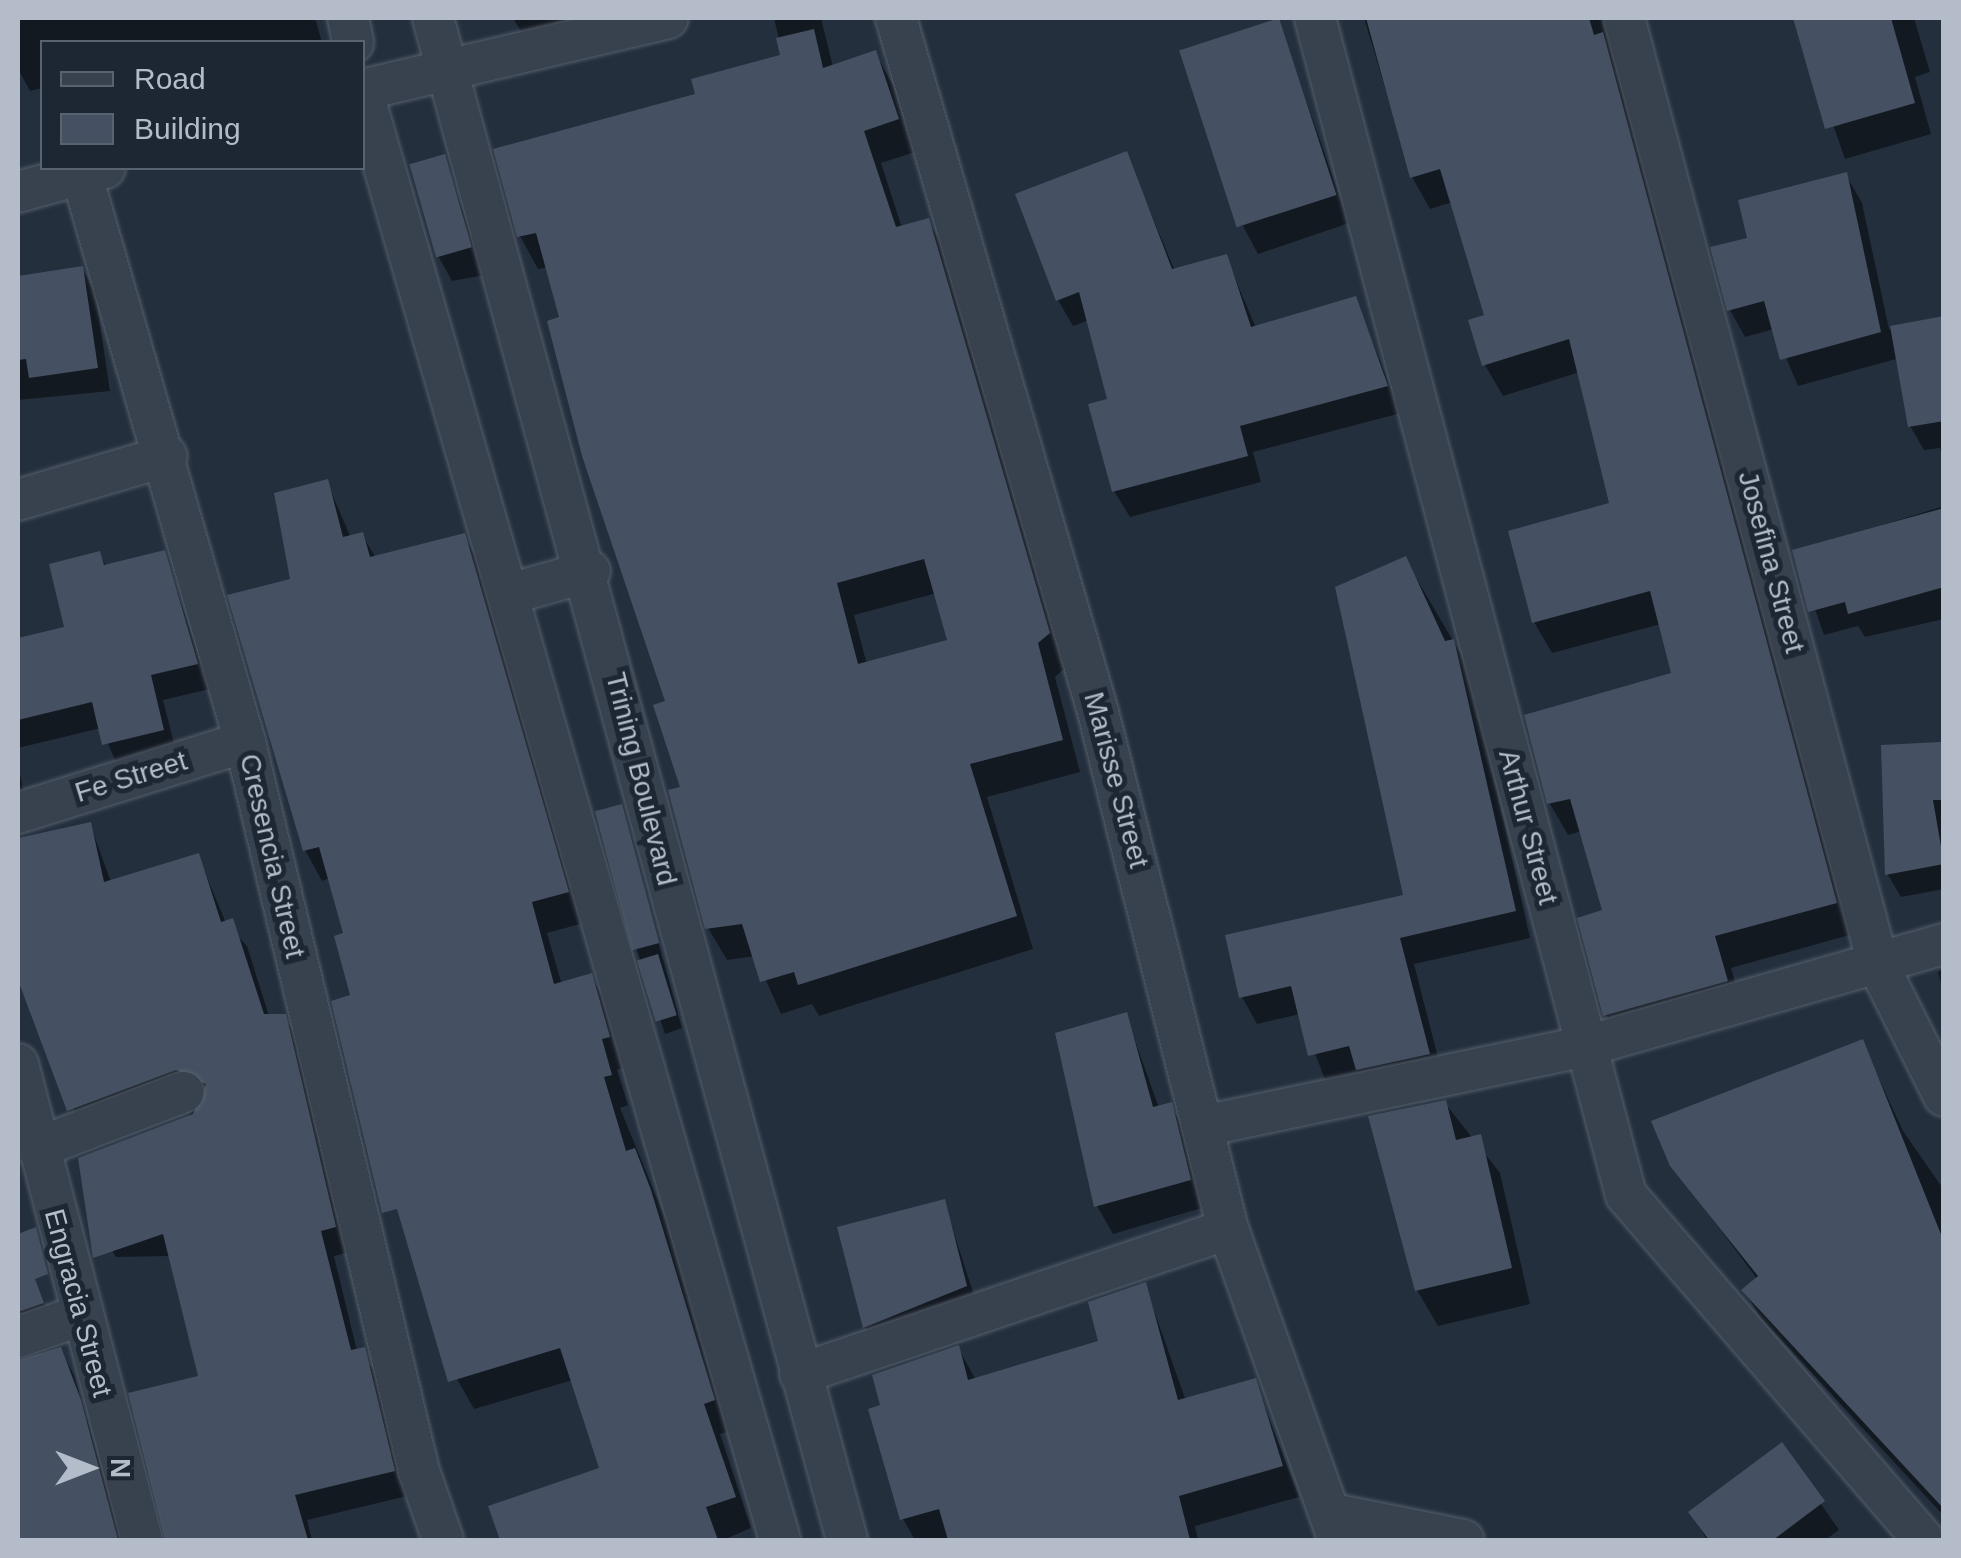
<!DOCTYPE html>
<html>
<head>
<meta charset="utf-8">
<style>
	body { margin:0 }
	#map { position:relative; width:1961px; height:1558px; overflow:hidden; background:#242f3e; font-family:Arial,sans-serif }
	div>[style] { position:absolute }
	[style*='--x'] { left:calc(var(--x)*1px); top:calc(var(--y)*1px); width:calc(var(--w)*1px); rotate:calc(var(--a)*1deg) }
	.shadow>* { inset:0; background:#0007 }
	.building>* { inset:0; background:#455162; transform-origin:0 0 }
	.roads { filter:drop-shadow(0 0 2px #565f6c) drop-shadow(0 0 2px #565f6c) }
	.street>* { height:40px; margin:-20px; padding:0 20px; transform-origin:20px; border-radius:20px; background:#38414e }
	span { translate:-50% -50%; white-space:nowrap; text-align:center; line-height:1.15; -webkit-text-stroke:10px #1d2633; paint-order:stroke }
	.street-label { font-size:28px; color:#b4bcc9 }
	.frame { position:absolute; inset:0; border:20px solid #b4bcc9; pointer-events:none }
	.legend { position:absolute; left:40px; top:40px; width:325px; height:130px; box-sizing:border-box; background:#1d2633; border:2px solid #59626f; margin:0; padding:12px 18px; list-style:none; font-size:30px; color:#b4bcc9 }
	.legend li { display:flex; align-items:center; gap:20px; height:50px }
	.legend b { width:50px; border:2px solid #59626f }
	.north { position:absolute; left:40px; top:1418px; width:100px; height:100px; -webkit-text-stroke:8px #1d2633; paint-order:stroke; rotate:90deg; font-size:28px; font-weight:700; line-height:40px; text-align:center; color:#b4bcc9 }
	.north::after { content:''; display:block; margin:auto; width:35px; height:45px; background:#b4bcc9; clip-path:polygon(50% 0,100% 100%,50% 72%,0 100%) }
</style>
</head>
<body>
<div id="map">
	<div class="shadow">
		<i style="clip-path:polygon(18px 18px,315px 18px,322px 42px,42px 42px,42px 88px,30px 91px,18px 69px)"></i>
		<i style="clip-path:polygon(513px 18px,594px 18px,531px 48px)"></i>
		<i style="clip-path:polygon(evenodd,774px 18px,821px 18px,833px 67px,875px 53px,893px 85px,915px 152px,881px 163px,902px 228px,928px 221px,947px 253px,1067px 666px,1055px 677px,1080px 772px,987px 797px,1033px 949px,819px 1016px,812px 1004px,781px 1014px,755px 956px,727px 960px,708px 928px,668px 703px,548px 267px,538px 269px,520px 236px,783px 57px,774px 18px,937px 593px,951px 642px,867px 665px,854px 615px,937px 593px)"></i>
		<i style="clip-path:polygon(1364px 18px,1609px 18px,1853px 934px,1731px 968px,1744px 1013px,1624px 1047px,1606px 1015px,1580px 919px,1606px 912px,1582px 831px,1568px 835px,1550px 804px,1527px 717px,1674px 675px,1661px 624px,1552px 653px,1534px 622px,1612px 505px,1580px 372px,1503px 396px,1485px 365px,1487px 317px,1453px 202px,1430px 209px,1412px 177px)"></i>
		<i style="clip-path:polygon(1796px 18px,1914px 18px,1930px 72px,1915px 77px,1931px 134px,1845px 159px)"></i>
		<i style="clip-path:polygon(1278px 21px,1349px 223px,1258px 254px,1243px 226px)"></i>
		<i style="clip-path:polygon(1126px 154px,1175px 271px,1226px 257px,1256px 328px,1355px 299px,1401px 413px,1253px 452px,1261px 482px,1130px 517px,1114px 491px,1110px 401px,1089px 320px,1073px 326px,1058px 300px)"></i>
		<i style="clip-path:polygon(444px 157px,485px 275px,452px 281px,437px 254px)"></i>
		<i style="clip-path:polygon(1846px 175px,1862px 203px,1889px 329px,1944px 319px,1944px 467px,1940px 448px,1924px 450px,1910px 426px,1896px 359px,1798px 386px,1774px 329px,1745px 337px,1730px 310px,1750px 240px)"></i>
		<i style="clip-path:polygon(82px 268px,95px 292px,110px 391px,18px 400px,18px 278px)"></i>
		<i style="clip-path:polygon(327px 482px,351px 538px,362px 535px,376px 558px,464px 536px,481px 566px,584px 923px,547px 933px,562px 985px,591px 976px,608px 1006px,626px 1067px,617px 1070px,628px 1105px,620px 1108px,667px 1223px,730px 1431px,720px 1434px,751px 1528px,723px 1540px,502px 1540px,491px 1508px,602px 1470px,573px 1380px,474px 1409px,457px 1379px,353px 997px,346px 935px,330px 878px,322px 881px,305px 850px,293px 581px)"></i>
		<i style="clip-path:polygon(1944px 506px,1944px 619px,1865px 637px,1858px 626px,1824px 635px,1795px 552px)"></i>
		<i style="clip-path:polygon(164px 553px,210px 689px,163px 700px,177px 755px,119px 769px,101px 728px,18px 748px,18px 641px,67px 629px,99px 554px,107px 567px)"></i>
		<i style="clip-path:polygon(1405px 559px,1469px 668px,1530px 938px,1414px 964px,1444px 1081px,1326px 1082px,1300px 1014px,1257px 1024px,1242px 997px,1406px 897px)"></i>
		<i style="clip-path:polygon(1940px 745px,1944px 889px,1901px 897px,1888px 875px,1884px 747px)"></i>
		<i style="clip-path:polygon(18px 764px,28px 814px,18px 820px)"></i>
		<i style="clip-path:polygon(621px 807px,682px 1028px,665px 1034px,637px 950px)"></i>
		<i style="clip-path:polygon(90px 824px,111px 882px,198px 856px,226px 923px,247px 946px,269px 1016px,284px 1017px,299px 1042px,349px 1252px,334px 1256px,357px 1351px,378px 1374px,407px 1496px,307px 1520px,312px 1540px,175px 1540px,164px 1521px,201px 1378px,171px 1256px,116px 1257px,101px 1232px,202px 1098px,83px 1135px,18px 956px,18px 838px)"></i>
		<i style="clip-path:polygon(1944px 968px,1944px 995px,1938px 972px)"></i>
		<i style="clip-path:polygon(1126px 1015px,1159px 1108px,1170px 1105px,1186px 1132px,1205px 1207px,1113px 1234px,1097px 1206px,1058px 1035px)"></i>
		<i style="clip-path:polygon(1862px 1042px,1903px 1131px,1944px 1190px,1944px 1516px,1760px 1317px,1744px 1290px,1758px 1280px,1672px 1165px)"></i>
		<i style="clip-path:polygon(1444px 1102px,1500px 1173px,1530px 1304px,1438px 1326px,1417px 1290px)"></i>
		<i style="clip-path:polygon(944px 1202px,979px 1311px,879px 1351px,865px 1327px)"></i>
		<i style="clip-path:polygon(32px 1279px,56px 1328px,18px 1344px,18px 1284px)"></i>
		<i style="clip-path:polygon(1145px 1285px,1186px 1401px,1255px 1381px,1299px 1497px,1195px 1526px,1198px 1540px,915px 1540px,903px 1519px,883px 1407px,958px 1348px,976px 1380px,1101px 1343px)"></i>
		<i style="clip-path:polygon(60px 1350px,74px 1375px,122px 1540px,18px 1540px,18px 1362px)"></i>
		<i style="clip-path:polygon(1781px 1446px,1839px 1530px,1825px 1540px,1707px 1540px,1691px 1513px)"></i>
	</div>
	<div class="building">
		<i style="left:1279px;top:18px;width:186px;height:105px;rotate:72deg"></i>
		<i style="clip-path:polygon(1366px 18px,1589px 18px,1594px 35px,1603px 32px,1837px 903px,1715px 936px,1728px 981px,1603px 1016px,1577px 918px,1602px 910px,1570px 799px,1547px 804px,1524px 715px,1671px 673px,1650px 591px,1532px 623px,1508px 531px,1609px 503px,1569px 339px,1482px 366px,1468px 320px,1484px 315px,1440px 169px,1410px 178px)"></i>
		<i style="clip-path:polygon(1793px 18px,1891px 18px,1915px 103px,1825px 129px)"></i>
		<i style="clip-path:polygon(evenodd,814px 29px,823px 68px,876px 50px,899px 119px,864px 131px,896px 227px,929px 218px,1050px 633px,1038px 643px,1063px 740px,970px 764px,1017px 916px,798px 985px,794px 972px,760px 982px,742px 924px,705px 929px,668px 790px,680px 787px,653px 705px,665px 701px,582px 456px,547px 321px,559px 317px,536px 233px,517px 237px,493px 149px,695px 94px,691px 79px,780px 55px,776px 38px,814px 29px,924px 559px,947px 640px,858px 664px,837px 583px,924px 559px)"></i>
		<i style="clip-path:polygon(1127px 151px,1172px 269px,1227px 254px,1251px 327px,1356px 296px,1388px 386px,1240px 426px,1248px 456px,1112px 492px,1088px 404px,1107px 399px,1079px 292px,1056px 301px,1015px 194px)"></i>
		<i style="left:445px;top:154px;width:97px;height:37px;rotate:74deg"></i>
		<i style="clip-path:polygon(1847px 172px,1881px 332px,1780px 360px,1764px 301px,1727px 311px,1710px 247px,1747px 238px,1738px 200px)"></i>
		<i style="clip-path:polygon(83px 266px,98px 368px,29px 378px,26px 359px,18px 360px,18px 276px)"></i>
		<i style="clip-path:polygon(1944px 316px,1944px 421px,1908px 427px,1890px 326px)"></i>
		<i style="clip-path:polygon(328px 479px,343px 537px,363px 532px,370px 557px,465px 533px,569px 892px,532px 902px,554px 984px,592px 973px,610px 1037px,602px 1039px,612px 1075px,604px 1077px,626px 1151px,635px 1148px,651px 1190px,715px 1400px,704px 1404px,736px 1497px,706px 1507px,718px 1540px,500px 1540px,488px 1506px,599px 1468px,560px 1348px,448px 1382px,397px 1209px,382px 1213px,331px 1001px,350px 995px,334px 936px,343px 933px,319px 847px,303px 851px,227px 595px,290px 579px,274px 493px)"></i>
		<i style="clip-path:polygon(1944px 508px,1944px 587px,1848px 614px,1845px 602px,1808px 612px,1792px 550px)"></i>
		<i style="clip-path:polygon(165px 550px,198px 664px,151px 675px,164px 730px,102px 745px,92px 702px,18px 720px,18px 638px,64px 627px,49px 564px,100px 551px,104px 565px)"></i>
		<i style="clip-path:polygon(1406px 556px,1445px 641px,1454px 639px,1516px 911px,1400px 938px,1430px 1054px,1356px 1070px,1349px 1046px,1308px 1056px,1291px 986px,1239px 998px,1225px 935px,1403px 895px,1335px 587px)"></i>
		<i style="clip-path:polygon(1941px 742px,1943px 800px,1933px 800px,1944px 864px,1885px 875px,1881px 745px)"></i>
		<i style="left:622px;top:804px;width:144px;height:28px;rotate:75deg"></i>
		<i style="clip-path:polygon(91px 822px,104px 882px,199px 853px,221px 922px,233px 918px,264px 1014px,286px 1014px,336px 1227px,321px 1231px,351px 1350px,365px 1347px,395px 1471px,295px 1495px,308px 1540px,165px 1540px,128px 1393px,198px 1376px,163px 1234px,93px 1258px,78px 1158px,193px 1114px,206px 1084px,176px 1070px,67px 1111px,18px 980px,18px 838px)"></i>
		<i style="left:658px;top:954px;width:64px;height:22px;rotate:73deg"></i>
		<i style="clip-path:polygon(1127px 1012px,1153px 1107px,1172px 1102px,1191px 1180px,1094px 1207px,1055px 1033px)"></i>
		<i style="clip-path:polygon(1863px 1039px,1944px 1242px,1944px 1509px,1741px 1290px,1758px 1276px,1670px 1166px,1651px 1121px)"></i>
		<i style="clip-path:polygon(1446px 1100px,1456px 1140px,1481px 1134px,1512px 1268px,1415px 1291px,1368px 1116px)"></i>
		<i style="clip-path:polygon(945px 1199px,967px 1286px,863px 1328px,837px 1227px)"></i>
		<i style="clip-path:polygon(36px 1227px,48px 1274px,35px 1279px,44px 1303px,18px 1312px,18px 1234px)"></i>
		<i style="clip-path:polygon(1146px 1282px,1178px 1400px,1256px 1378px,1283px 1466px,1179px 1496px,1190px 1540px,948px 1540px,939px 1509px,900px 1520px,868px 1409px,880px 1405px,872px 1375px,959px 1345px,968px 1380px,1098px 1341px,1088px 1302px)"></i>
		<i style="clip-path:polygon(61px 1347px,81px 1400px,118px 1540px,18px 1540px,18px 1360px)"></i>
		<i style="clip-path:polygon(1782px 1442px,1825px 1501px,1773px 1540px,1709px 1540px,1688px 1512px)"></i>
	</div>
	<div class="roads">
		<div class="street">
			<i style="--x:348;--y:18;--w:25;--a:78"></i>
			<i style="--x:433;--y:18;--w:1577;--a:74.78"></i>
			<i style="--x:896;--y:18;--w:723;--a:73.77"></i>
			<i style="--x:1098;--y:712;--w:533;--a:75.89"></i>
			<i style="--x:1228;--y:1229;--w:330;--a:70.4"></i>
			<i style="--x:1315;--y:18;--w:1217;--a:75.2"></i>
			<i style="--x:1626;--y:1195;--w:456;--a:49.2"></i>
			<i style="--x:1624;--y:18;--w:983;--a:74.96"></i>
			<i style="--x:1879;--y:967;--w:144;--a:63.3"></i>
			<i style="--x:362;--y:90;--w:1509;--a:73.92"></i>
			<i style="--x:362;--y:90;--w:314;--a:-13.2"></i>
			<i style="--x:82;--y:176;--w:589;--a:73.93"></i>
			<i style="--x:245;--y:742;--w:749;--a:76.58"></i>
			<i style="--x:419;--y:1471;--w:73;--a:70.8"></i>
			<i style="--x:18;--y:192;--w:90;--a:-15.4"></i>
			<i style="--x:18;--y:500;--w:155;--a:-16.5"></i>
			<i style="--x:513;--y:593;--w:80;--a:-15.9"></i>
			<i style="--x:18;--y:813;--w:238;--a:-17.4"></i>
			<i style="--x:18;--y:1064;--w:492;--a:75.4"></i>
			<i style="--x:1208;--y:1125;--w:386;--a:-11.8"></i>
			<i style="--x:1586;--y:1046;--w:372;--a:-15.9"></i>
			<i style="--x:37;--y:1148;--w:157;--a:-20.9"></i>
			<i style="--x:18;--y:1337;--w:68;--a:-19"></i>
			<i style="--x:800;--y:1374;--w:452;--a:-18.7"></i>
			<i style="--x:1333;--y:1514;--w:133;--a:11.3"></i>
		</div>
	</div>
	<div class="street-label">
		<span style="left:1771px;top:562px;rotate:75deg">Josefina Street</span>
		<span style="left:131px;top:777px;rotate:-17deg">Fe Street</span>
		<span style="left:641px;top:779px;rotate:76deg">Trining Boulevard</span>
		<span style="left:1116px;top:780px;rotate:75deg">Marisse Street</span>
		<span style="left:1528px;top:827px;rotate:75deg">Arthur Street</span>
		<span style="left:272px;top:856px;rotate:77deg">Cresencia Street</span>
		<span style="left:78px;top:1303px;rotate:75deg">Engracia Street</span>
	</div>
	<div class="frame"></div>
	<ul class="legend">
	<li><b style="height:12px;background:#38414e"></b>Road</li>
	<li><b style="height:28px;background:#455162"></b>Building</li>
	</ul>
	<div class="north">N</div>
</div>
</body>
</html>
